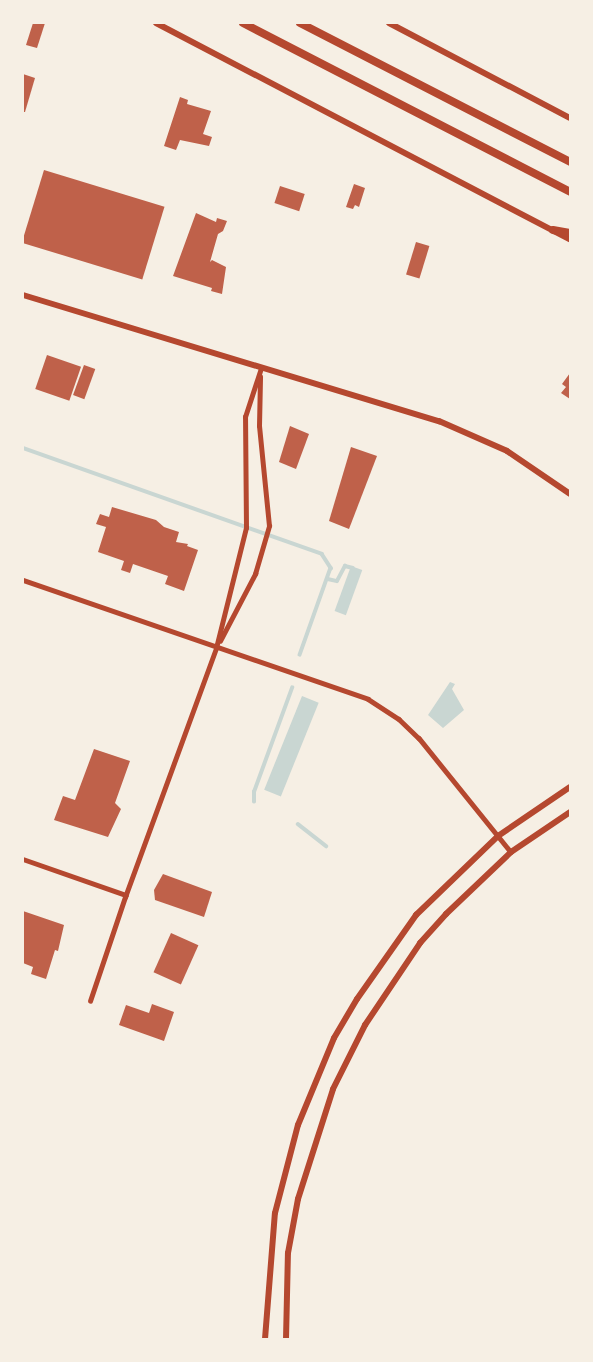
<!DOCTYPE html>
<html>
<head>
<meta charset="utf-8">
<style>
	body { margin:0 }
	#map { position:relative; width:593px; height:1362px; overflow:hidden; background:#f6efe4; font-family:Roboto,sans-serif }
	div>[style] { position:absolute }
	[style*='--x'] { left:calc(var(--x)*1px); top:calc(var(--y)*1px); width:calc(var(--w)*1px); rotate:calc(var(--a)*1deg) }
	.water>* { inset:0; background:#c9d6d2; transform-origin:0 0 }
	.stream>* { height:3.5px; margin:-1.75px; padding:0 1.75px; transform-origin:1.75px; border-radius:1.75px; background:#c9d6d2 }
	.building>* { inset:0; background:#bf614a; transform-origin:0 0 }
	.minor>* { height:4.5px; margin:-2.25px; padding:0 2.25px; transform-origin:2.25px; border-radius:2.25px; background:#b5482f }
	.secondary>* { height:6px; margin:-3px; padding:0 3px; transform-origin:3px; border-radius:3px; background:#b5482f }
	.motorway>* { height:8px; margin:-4px; padding:0 4px; transform-origin:4px; border-radius:4px; background:#b5482f }
	span { translate:-50% -50%; white-space:nowrap; text-align:center; line-height:1.15; -webkit-text-stroke:5px #f6efe4; paint-order:stroke }
	.frame { position:absolute; inset:0; border:24px solid #f6efe4; pointer-events:none }
</style>
</head>
<body>
<div id="map">
	<div class="water">
		<i style="left:351px;top:566px;width:12px;height:48px;rotate:20deg"></i>
		<i style="clip-path:polygon(450px 682px,455px 684px,452px 689px,464px 710px,443px 728px,428px 715px)"></i>
		<i style="left:302px;top:696px;width:18px;height:101px;rotate:22deg"></i>
	</div>
	<div class="stream">
		<i style="--x:23;--y:448;--w:317;--a:19.5"></i>
		<i style="--x:322;--y:554;--w:17;--a:57"></i>
		<i style="--x:331;--y:568;--w:92;--a:109.6"></i>
		<i style="--x:328;--y:579;--w:9;--a:13"></i>
		<i style="--x:337;--y:581;--w:17;--a:-62"></i>
		<i style="--x:345;--y:566;--w:8;--a:14"></i>
		<i style="--x:254;--y:802;--w:10;--a:-90"></i>
		<i style="--x:254;--y:792;--w:111;--a:-69.9"></i>
		<i style="--x:298;--y:824;--w:36;--a:38"></i>
	</div>
	<div class="building">
		<i style="clip-path:polygon(33px 23px,45px 23px,37px 48px,26px 45px)"></i>
		<i style="clip-path:polygon(23px 74px,35px 78px,25px 112px,23px 112px)"></i>
		<i style="clip-path:polygon(180px 97px,188px 100px,187px 104px,211px 111px,203px 134px,212px 137px,209px 146px,180px 140px,176px 150px,164px 146px)"></i>
		<i style="left:44px;top:170px;width:126px;height:76px;rotate:17deg"></i>
		<i style="clip-path:polygon(354px 184px,365px 188px,359px 207px,355px 205px,353px 209px,346px 207px)"></i>
		<i style="left:280px;top:186px;width:26px;height:18px;rotate:18deg"></i>
		<i style="clip-path:polygon(196px 213px,216px 222px,217px 218px,227px 221px,223px 231px,218px 234px,210px 262px,212px 260px,226px 267px,222px 294px,211px 291px,212px 288px,173px 276px)"></i>
		<i style="left:416px;top:242px;width:14px;height:34px;rotate:17deg"></i>
		<i style="left:47px;top:355px;width:36px;height:36px;rotate:19deg"></i>
		<i style="left:84px;top:365px;width:12px;height:32px;rotate:20deg"></i>
		<i style="clip-path:polygon(570px 373px,570px 399px,561px 393px,566px 387px,562px 384px)"></i>
		<i style="clip-path:polygon(290px 426px,309px 434px,296px 469px,279px 462px)"></i>
		<i style="clip-path:polygon(351px 447px,377px 456px,349px 529px,329px 521px)"></i>
		<i style="clip-path:polygon(112px 507px,156px 520px,164px 527px,179px 532px,176px 542px,188px 544px,187px 546px,198px 550px,184px 591px,165px 584px,168px 576px,133px 564px,130px 573px,121px 570px,124px 561px,98px 552px,106px 527px,96px 524px,100px 514px,109px 517px)"></i>
		<i style="clip-path:polygon(94px 749px,130px 761px,115px 803px,121px 809px,108px 837px,54px 820px,63px 796px,75px 800px)"></i>
		<i style="clip-path:polygon(163px 874px,212px 892px,204px 917px,155px 900px,154px 890px)"></i>
		<i style="clip-path:polygon(23px 911px,64px 925px,58px 951px,55px 950px,46px 979px,31px 974px,33px 967px,23px 963px)"></i>
		<i style="left:171px;top:933px;width:30px;height:43px;rotate:24deg"></i>
		<i style="clip-path:polygon(152px 1004px,174px 1012px,164px 1041px,119px 1025px,126px 1005px,149px 1013px)"></i>
	</div>
	<div class="minor">
		<i style="--x:23;--y:580;--w:365;--a:19"></i>
		<i style="--x:368;--y:699;--w:37;--a:33"></i>
		<i style="--x:399;--y:719;--w:28;--a:44"></i>
		<i style="--x:419;--y:738;--w:146;--a:51.1"></i>
		<i style="--x:220;--y:641;--w:76;--a:-62.4"></i>
		<i style="--x:255;--y:574;--w:50;--a:-73.7"></i>
		<i style="--x:269;--y:526;--w:100;--a:-95.7"></i>
		<i style="--x:259;--y:426;--w:49;--a:-88.8"></i>
		<i style="--x:23;--y:859;--w:109;--a:19.3"></i>
		<i style="--x:90;--y:1001;--w:110;--a:-71.4"></i>
		<i style="--x:125;--y:897;--w:265;--a:-69.9"></i>
		<i style="--x:216;--y:648;--w:124;--a:-76"></i>
		<i style="--x:246;--y:528;--w:111;--a:-90.5"></i>
		<i style="--x:245;--y:417;--w:52;--a:-71.9"></i>
	</div>
	<div class="secondary">
		<i style="--x:156;--y:23;--w:467;--a:27.6"></i>
		<i style="--x:389;--y:23;--w:204;--a:27.7"></i>
		<i style="--x:23;--y:295;--w:435;--a:16.9"></i>
		<i style="--x:439;--y:421;--w:74;--a:23.8"></i>
		<i style="--x:507;--y:451;--w:76;--a:34.3"></i>
		<i style="--x:265;--y:1339;--w:126;--a:-85.5"></i>
		<i style="--x:275;--y:1213;--w:91;--a:-75.4"></i>
		<i style="--x:298;--y:1125;--w:94;--a:-67.5"></i>
		<i style="--x:334;--y:1038;--w:45;--a:-59.5"></i>
		<i style="--x:357;--y:999;--w:103;--a:-54.9"></i>
		<i style="--x:416;--y:915;--w:114;--a:-43.9"></i>
		<i style="--x:498;--y:836;--w:87;--a:-34.2"></i>
		<i style="--x:286;--y:1339;--w:86;--a:-88.7"></i>
		<i style="--x:288;--y:1253;--w:55;--a:-79.5"></i>
		<i style="--x:298;--y:1199;--w:115;--a:-72.3"></i>
		<i style="--x:333;--y:1089;--w:72;--a:-63.4"></i>
		<i style="--x:365;--y:1025;--w:99;--a:-56.1"></i>
		<i style="--x:420;--y:943;--w:39;--a:-48"></i>
		<i style="--x:446;--y:914;--w:90;--a:-43.6"></i>
		<i style="--x:511;--y:852;--w:71;--a:-34.1"></i>
	</div>
	<div class="motorway">
		<i style="--x:243;--y:23;--w:368;--a:27.3"></i>
		<i style="--x:300;--y:23;--w:304;--a:27.2"></i>
		<i style="--x:553;--y:230;--w:17;--a:10"></i>
	</div>
	<div class="frame"></div>
</div>
</body>
</html>
